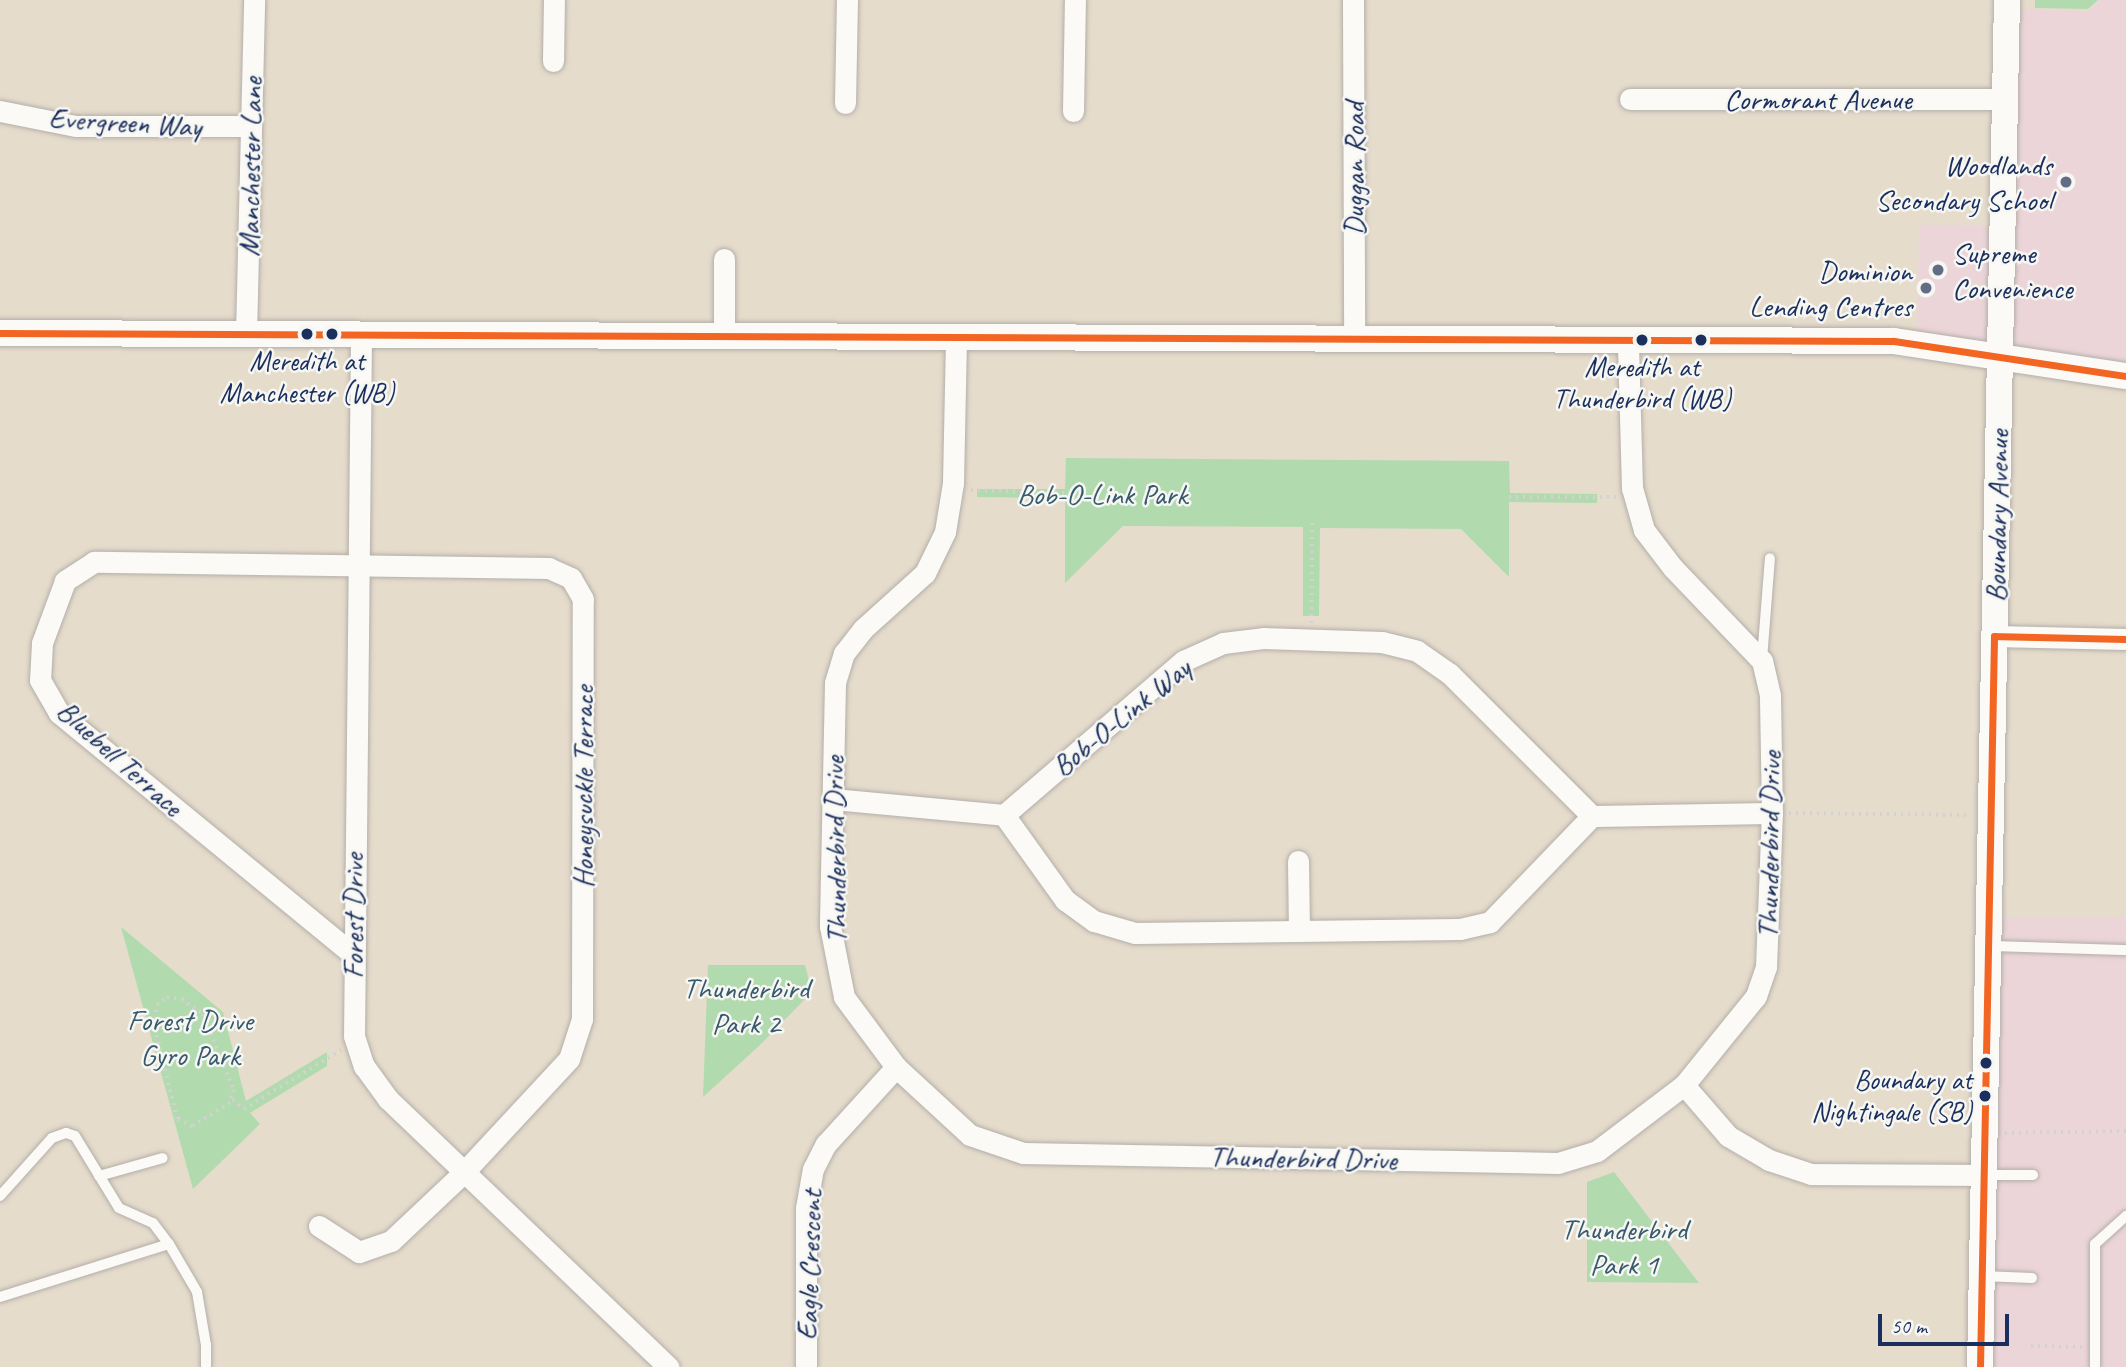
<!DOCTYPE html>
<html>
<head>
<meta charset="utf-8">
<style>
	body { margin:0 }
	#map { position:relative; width:2126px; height:1367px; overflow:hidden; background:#e6dccc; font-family:Caveat,sans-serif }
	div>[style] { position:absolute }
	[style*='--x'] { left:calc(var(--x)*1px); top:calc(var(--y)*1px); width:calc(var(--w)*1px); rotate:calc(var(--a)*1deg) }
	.built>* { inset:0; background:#ecd5d9; transform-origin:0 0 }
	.green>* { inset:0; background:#b2daaf }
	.path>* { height:3.5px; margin-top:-1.75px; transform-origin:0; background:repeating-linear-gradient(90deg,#d3d2d1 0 2px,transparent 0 7px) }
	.roads { filter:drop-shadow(0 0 2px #b3afa9) drop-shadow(0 0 2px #b3afa9) }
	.service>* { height:10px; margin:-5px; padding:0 5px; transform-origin:5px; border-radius:5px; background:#fbfaf7 }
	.minor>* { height:21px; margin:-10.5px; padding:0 10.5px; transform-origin:10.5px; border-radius:10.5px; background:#fbfaf7 }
	.tertiary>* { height:26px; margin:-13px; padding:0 13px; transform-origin:13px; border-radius:13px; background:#fbfaf7 }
	.bus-1>* { height:7px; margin:-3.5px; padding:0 3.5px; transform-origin:3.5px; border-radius:3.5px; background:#f26522 }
	.dots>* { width:19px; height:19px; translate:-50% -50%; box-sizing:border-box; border:4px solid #f6f6f2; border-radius:50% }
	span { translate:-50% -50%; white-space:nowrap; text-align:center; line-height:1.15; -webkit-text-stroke:5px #f6f6f2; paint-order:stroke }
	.bus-label { font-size:28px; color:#1b2f5e }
	.right { translate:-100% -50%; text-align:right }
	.street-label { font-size:30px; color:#1b2f5e }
	.poi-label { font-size:30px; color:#1b2f5e }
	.left { translate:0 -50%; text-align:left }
	.park-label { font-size:30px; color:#36596c }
	.scale { position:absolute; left:1878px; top:1314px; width:131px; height:32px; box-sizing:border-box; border:4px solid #1b2f5e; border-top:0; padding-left:9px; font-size:21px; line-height:24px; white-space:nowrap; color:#1b2f5e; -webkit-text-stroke:5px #f6f6f2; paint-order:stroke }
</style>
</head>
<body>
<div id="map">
	<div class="built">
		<i style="clip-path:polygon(2099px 0,2126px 0,2126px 373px,2003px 353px,2009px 9px,2088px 11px)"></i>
		<i style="left:1919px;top:225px;width:80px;height:116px;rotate:1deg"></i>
		<i style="left:1989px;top:918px;width:137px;height:449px"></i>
	</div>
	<div class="green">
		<i style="clip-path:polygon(2035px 0,2098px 0,2088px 9px,2035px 8px)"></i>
		<i style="clip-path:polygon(1066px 458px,1509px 461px,1510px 493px,1597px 494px,1597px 503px,1509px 502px,1509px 577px,1461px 529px,1320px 528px,1319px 616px,1303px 616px,1303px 527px,1123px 526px,1065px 583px,1065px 498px,977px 497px,977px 489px,1065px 489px)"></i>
		<i style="clip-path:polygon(121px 927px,223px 1012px,246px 1101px,327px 1052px,327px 1066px,250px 1113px,260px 1124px,193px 1189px)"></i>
		<i style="clip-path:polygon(708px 965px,805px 965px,812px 992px,760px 1045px,703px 1097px)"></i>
		<i style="clip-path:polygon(1614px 1172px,1699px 1283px,1587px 1282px,1587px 1182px)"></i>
	</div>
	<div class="path">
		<i style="--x:971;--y:490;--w:95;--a:1.8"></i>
		<i style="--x:1509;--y:497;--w:107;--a:0"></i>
		<i style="--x:1311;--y:623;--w:100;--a:-89.4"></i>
		<i style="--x:1789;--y:813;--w:181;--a:0.6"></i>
		<i style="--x:167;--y:997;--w:15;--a:8"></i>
		<i style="--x:182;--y:999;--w:26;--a:36"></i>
		<i style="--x:203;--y:1014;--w:82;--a:67.8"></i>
		<i style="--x:234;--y:1090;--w:14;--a:107"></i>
		<i style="--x:230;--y:1103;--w:45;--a:147.7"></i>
		<i style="--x:192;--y:1127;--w:17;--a:-152"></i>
		<i style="--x:177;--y:1119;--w:96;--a:-103.9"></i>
		<i style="--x:154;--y:1026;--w:21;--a:-82"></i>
		<i style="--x:157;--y:1005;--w:13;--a:-39"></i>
		<i style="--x:233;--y:1100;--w:14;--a:39"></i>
		<i style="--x:244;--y:1109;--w:114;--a:-31.3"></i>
		<i style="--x:2005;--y:1133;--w:121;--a:-0.9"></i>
		<i style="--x:2031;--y:1346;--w:51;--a:1.1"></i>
	</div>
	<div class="roads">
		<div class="service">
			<i style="--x:1762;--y:659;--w:101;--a:-85.5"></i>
			<i style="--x:1989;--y:946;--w:137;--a:1.7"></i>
			<i style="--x:1984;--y:1175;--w:49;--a:0"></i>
			<i style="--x:99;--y:1176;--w:66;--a:-15.7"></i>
			<i style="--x:0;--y:1196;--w:78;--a:-48.1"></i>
			<i style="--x:52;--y:1138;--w:15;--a:-20"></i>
			<i style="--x:66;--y:1133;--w:9;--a:18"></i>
			<i style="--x:75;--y:1136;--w:84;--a:58.6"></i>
			<i style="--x:119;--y:1208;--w:37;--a:24"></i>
			<i style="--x:153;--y:1223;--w:26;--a:53"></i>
			<i style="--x:1982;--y:1276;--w:50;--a:2.3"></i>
			<i style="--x:0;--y:1297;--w:177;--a:-17.4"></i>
			<i style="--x:169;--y:1244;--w:56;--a:59.7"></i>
			<i style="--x:197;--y:1292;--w:54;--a:80.4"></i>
			<i style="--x:206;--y:1345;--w:22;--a:90"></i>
			<i style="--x:2095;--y:1367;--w:123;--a:-90"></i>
			<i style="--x:2095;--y:1244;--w:42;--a:-42.1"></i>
		</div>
		<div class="minor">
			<i style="--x:1353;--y:0;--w:339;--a:89.8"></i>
			<i style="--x:553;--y:61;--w:61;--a:-89.1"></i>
			<i style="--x:1630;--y:99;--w:375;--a:0"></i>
			<i style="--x:845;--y:103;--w:103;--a:-88.9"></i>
			<i style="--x:0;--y:111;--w:77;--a:11.2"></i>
			<i style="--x:76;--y:126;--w:175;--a:0"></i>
			<i style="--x:1073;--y:111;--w:111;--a:-89"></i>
			<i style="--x:724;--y:259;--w:77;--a:90"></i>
			<i style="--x:246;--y:334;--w:334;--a:-88.6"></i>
			<i style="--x:361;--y:336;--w:700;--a:90.57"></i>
			<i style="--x:354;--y:1036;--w:32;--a:72"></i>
			<i style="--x:364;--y:1066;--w:41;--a:54"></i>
			<i style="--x:388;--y:1099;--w:388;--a:43.7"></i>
			<i style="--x:956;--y:339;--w:144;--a:91.2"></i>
			<i style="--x:953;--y:483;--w:50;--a:99.3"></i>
			<i style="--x:945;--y:532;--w:46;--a:116"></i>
			<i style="--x:925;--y:573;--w:84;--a:137.9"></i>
			<i style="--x:863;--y:629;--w:31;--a:128"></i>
			<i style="--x:844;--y:653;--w:31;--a:107"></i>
			<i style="--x:835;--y:683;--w:243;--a:91.2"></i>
			<i style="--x:830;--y:926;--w:72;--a:78.8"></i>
			<i style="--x:844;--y:997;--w:87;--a:53.4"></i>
			<i style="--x:896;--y:1067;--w:100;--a:42.6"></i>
			<i style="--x:970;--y:1135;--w:56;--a:18.8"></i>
			<i style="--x:1023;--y:1153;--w:535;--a:1.07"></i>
			<i style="--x:1558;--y:1163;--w:41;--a:-17.1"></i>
			<i style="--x:1597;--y:1151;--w:109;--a:-37.2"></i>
			<i style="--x:1684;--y:1085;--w:114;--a:-51"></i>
			<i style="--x:1756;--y:996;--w:31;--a:-71"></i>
			<i style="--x:1766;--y:967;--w:154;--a:-87.8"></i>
			<i style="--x:1772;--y:813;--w:118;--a:-91"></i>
			<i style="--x:1770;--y:695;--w:35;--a:-103"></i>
			<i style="--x:1762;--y:661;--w:129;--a:-133.7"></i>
			<i style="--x:1673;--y:568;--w:48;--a:-127.3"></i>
			<i style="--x:1644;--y:530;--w:44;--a:-105.9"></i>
			<i style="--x:1632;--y:488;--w:147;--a:-91.6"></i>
			<i style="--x:1994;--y:636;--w:132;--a:1.3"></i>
			<i style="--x:833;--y:799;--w:172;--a:5.3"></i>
			<i style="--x:1004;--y:815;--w:236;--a:-40.7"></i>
			<i style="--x:1183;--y:661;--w:44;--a:-24.2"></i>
			<i style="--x:1223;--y:643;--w:40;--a:-7.1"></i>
			<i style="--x:1263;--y:638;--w:119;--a:1.9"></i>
			<i style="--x:1382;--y:642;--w:36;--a:14"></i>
			<i style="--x:1417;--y:651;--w:40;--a:34.9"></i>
			<i style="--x:1450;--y:674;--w:201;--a:45"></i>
			<i style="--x:1592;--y:816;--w:180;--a:-1"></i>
			<i style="--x:1004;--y:815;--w:105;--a:54.3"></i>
			<i style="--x:1065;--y:900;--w:36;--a:36"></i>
			<i style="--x:1094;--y:921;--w:43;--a:16.3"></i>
			<i style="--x:1135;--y:933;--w:325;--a:-0.7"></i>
			<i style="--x:1460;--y:929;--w:31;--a:-13"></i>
			<i style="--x:1490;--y:922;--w:147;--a:-46.1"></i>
			<i style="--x:1298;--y:861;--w:70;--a:89.2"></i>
			<i style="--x:1684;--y:1085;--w:67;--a:49.2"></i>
			<i style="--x:1728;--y:1136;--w:48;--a:30.3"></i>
			<i style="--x:1769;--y:1160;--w:44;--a:18.4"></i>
			<i style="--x:1811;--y:1174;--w:173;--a:0.3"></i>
			<i style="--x:319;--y:1226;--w:48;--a:33"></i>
			<i style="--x:359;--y:1252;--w:34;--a:-19"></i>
			<i style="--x:391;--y:1241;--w:100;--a:-43.4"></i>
			<i style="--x:464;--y:1172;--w:154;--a:-47.1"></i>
			<i style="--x:569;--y:1059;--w:42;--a:-72"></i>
			<i style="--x:582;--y:1019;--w:420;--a:-89.9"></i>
			<i style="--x:583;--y:599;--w:24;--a:-120"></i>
			<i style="--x:571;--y:578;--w:24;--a:-156"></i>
			<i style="--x:549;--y:568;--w:455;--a:-179.2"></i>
			<i style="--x:94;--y:562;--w:35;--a:147"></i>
			<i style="--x:65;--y:581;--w:66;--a:110.4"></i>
			<i style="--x:42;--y:643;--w:37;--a:93"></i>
			<i style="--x:40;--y:680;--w:38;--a:60"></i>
			<i style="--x:59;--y:713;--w:379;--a:39.4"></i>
			<i style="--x:806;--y:1367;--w:159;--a:-90"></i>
			<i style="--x:806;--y:1208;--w:40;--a:-80"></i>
			<i style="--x:813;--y:1169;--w:28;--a:-63"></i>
			<i style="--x:826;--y:1144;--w:104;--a:-47.7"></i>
		</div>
		<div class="tertiary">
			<i style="--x:0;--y:333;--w:1894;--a:0.24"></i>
			<i style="--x:1894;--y:341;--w:235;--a:8.6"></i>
			<i style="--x:1980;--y:1367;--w:1367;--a:-88.87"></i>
		</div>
	</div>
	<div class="bus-1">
		<i style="--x:0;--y:333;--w:1894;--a:0.24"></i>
		<i style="--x:1894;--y:341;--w:235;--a:8.6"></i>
		<i style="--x:1994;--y:636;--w:132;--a:1.3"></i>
		<i style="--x:1980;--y:1367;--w:731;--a:-88.9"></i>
	</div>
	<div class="dots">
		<i style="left:2066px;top:182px;background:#626c84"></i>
		<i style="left:1938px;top:270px;background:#626c84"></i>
		<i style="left:1926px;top:288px;background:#626c84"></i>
		<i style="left:307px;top:334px;background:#1b2f5e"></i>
		<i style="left:332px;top:334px;background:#1b2f5e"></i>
		<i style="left:1642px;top:340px;background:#1b2f5e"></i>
		<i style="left:1701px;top:340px;background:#1b2f5e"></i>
		<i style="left:1986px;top:1063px;background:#1b2f5e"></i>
		<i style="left:1985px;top:1096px;background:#1b2f5e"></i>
	</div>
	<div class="bus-label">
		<span style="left:307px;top:377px">Meredith at<br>Manchester (WB)</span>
		<span style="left:1642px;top:383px">Meredith at<br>Thunderbird (WB)</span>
		<span class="right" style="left:1972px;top:1096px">Boundary at<br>Nightingale (SB)</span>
	</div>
	<div class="street-label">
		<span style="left:1818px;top:99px">Cormorant Avenue</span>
		<span style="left:125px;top:122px;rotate:3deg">Evergreen Way</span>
		<span style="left:250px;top:167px;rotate:-89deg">Manchester Lane</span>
		<span style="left:1354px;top:169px;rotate:-90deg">Duggan Road</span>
		<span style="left:1997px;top:516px;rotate:-89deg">Boundary Avenue</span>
		<span style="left:1121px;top:717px;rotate:-39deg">Bob-O-Link Way</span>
		<span style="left:120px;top:758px;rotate:42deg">Bluebell Terrace</span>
		<span style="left:583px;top:787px;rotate:-90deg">Honeysuckle Terrace</span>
		<span style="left:1769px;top:845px;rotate:-89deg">Thunderbird Drive</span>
		<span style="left:835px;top:850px;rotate:-91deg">Thunderbird Drive</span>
		<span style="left:353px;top:916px;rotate:-90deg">Forest Drive</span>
		<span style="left:1303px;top:1158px;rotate:1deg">Thunderbird Drive</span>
		<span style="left:809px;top:1265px;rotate:-88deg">Eagle Crescent</span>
	</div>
	<div class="poi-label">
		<span class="right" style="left:2052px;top:182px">Woodlands<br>Secondary School</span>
		<span class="left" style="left:1952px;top:270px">Supreme<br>Convenience</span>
		<span class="right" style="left:1912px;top:288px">Dominion<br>Lending Centres</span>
	</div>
	<div class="park-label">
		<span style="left:1102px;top:494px">Bob-O-Link Park</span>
		<span style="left:746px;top:1005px">Thunderbird<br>Park 2</span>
		<span style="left:190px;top:1037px">Forest Drive<br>Gyro Park</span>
		<span style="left:1624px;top:1246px">Thunderbird<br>Park 1</span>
	</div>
	<div class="scale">50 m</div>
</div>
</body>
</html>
